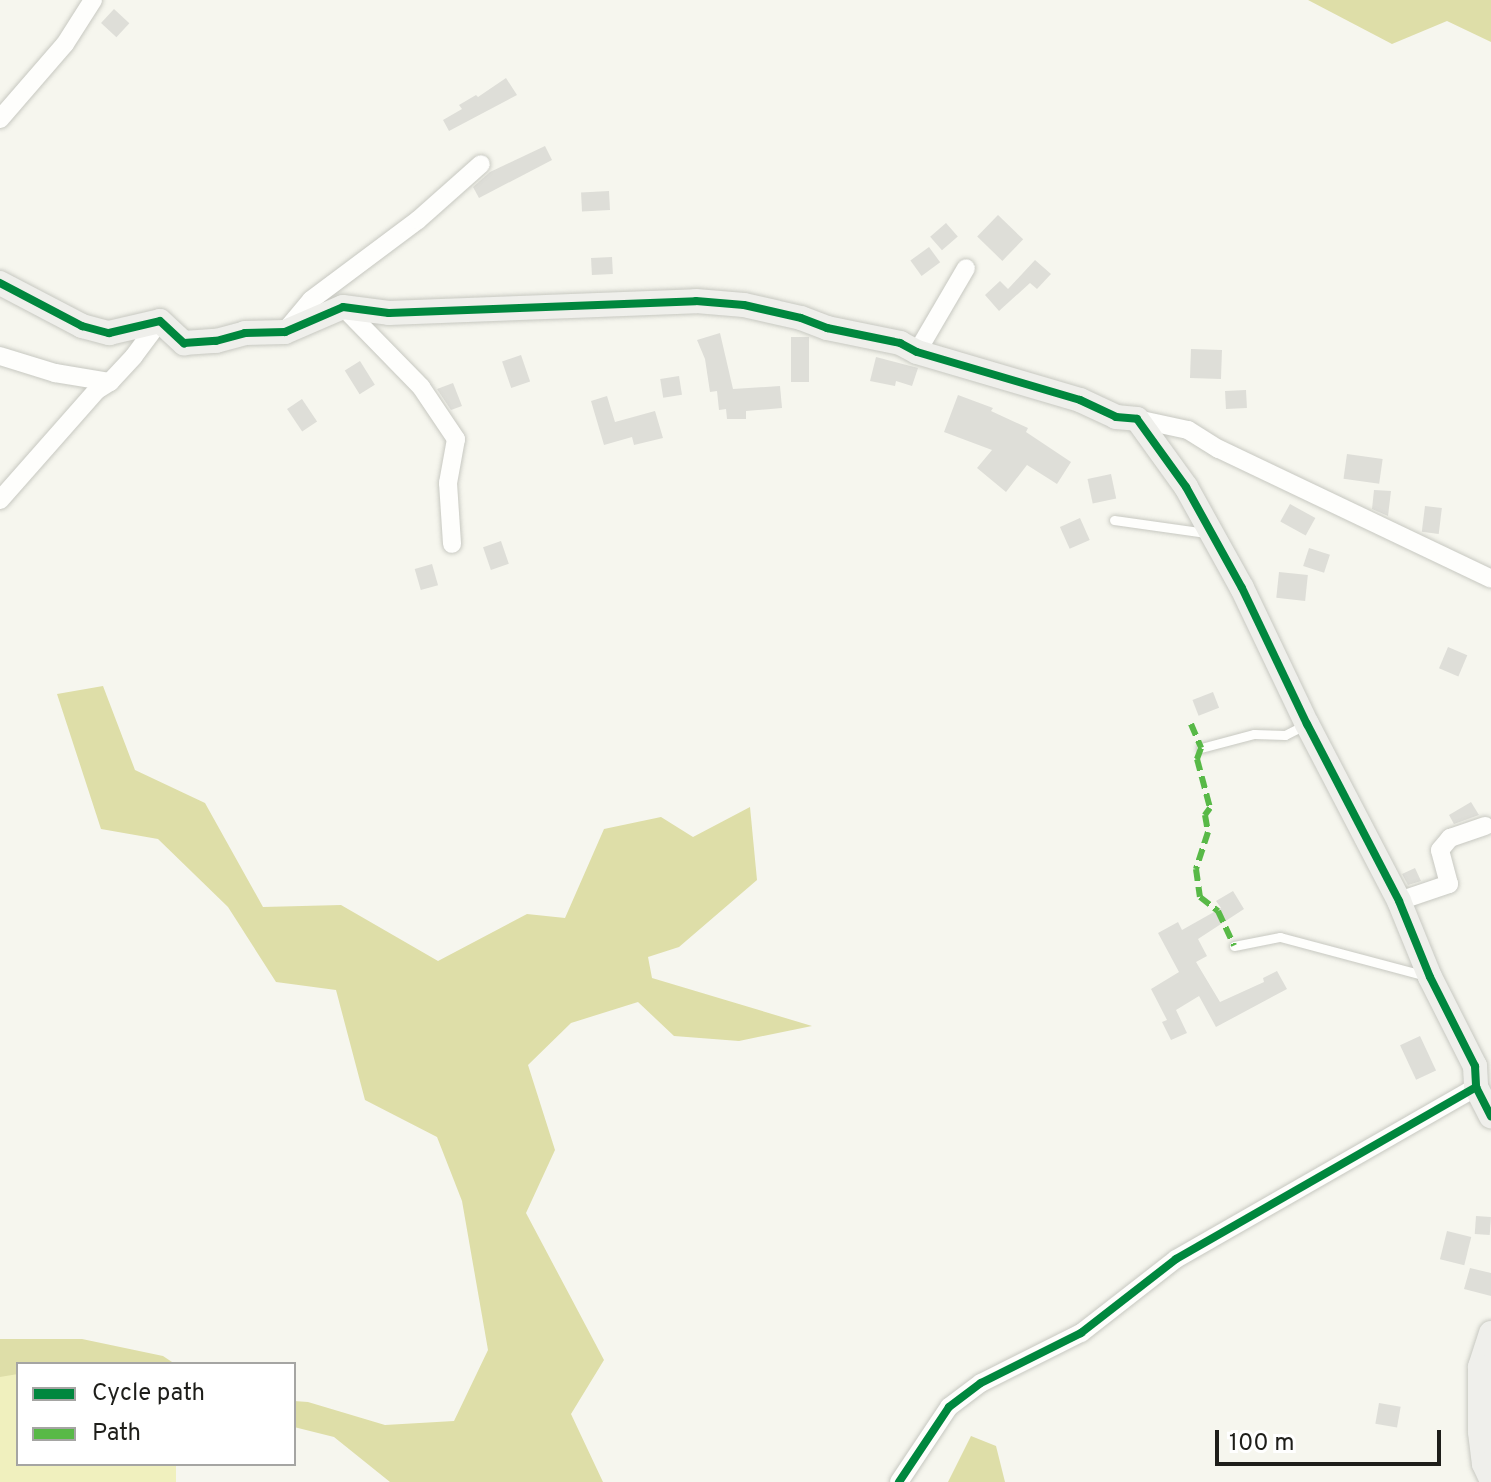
<!DOCTYPE html>
<html>
<head>
<meta charset="utf-8">
<style>
	body { margin:0 }
	#map { position:relative; width:1491px; height:1482px; overflow:hidden; background:#f6f6ee; font-family:Overpass,sans-serif }
	div>[style] { position:absolute }
	[style*='--x'] { left:calc(var(--x)*1px); top:calc(var(--y)*1px); width:calc(var(--w)*1px); rotate:calc(var(--a)*1deg) }
	.green>* { inset:0; background:#f0f0be }
	.forest>* { inset:0; background:#dedea8 }
	.building>* { inset:0; background:#deded8; transform-origin:0 0 }
	.roads { filter:drop-shadow(0 0 2px #c7c8c1) drop-shadow(0 0 2px #c7c8c1) }
	.lane>* { height:9px; margin:-4.5px; padding:0 4.5px; transform-origin:4.5px; border-radius:4.5px; background:#fefefc }
	.street>* { height:18px; margin:-9px; padding:0 9px; transform-origin:9px; border-radius:9px; background:#fefefc }
	.secondary>* { height:24px; margin:-12px; padding:0 12px; transform-origin:12px; border-radius:12px; background:#efefeb }
	.quiet>* { height:6px; margin-top:-3px; transform-origin:0; background:repeating-linear-gradient(90deg,#58b947 0 12px,transparent 0 18px) }
	.cycleway>* { height:8px; margin:-4px; padding:0 4px; transform-origin:4px; border-radius:4px; background:#00873e }
	span { translate:-50% -50%; white-space:nowrap; text-align:center; line-height:1.15; -webkit-text-stroke:7px #fff; paint-order:stroke }
	.legend { position:absolute; left:16px; top:1362px; width:280px; height:104px; box-sizing:border-box; background:#fff; border:2px solid #a5a5a3; margin:0; padding:10px 14px; list-style:none; font-size:24px; color:#1e1e1a }
	.legend li { display:flex; align-items:center; gap:16px; height:40px }
	.legend b { width:40px; border:2px solid #a5a5a3 }
	.scale { position:absolute; left:1215px; top:1430px; width:226px; height:36px; box-sizing:border-box; border:4px solid #1e1e1a; border-top:0; padding-left:10px; font-size:24px; line-height:28px; white-space:nowrap; color:#1e1e1a; -webkit-text-stroke:6px #fff; paint-order:stroke }
</style>
</head>
<body>
<div id="map">
	<div class="green">
		<i style="clip-path:polygon(5px 1373px,18px 1374px,18px 1464px,176px 1464px,176px 1482px,0 1482px,0 1377px)"></i>
	</div>
	<div class="forest">
		<i style="clip-path:polygon(1308px 0,1491px 0,1491px 42px,1447px 21px,1392px 44px)"></i>
		<i style="clip-path:polygon(103px 686px,135px 770px,205px 803px,263px 907px,341px 905px,438px 961px,527px 914px,565px 918px,604px 829px,661px 817px,693px 837px,750px 807px,757px 880px,679px 947px,648px 957px,652px 978px,812px 1026px,739px 1041px,674px 1036px,638px 1002px,571px 1023px,528px 1065px,555px 1150px,526px 1213px,604px 1360px,571px 1414px,603px 1482px,390px 1482px,334px 1437px,294px 1427px,294px 1401px,308px 1402px,385px 1425px,454px 1421px,488px 1350px,462px 1201px,437px 1137px,365px 1100px,336px 990px,276px 982px,228px 907px,158px 839px,101px 829px,57px 694px)"></i>
		<i style="clip-path:polygon(0 1339px,82px 1339px,163px 1356px,175px 1364px,18px 1364px,18px 1374px,0 1377px)"></i>
		<i style="clip-path:polygon(971px 1436px,996px 1446px,1005px 1482px,948px 1482px)"></i>
	</div>
	<div class="building">
		<i style="left:114px;top:9px;width:21px;height:19px;rotate:43deg"></i>
		<i style="clip-path:polygon(506px 78px,517px 95px,449px 131px,443px 120px,462px 109px,459px 105px,476px 95px,478px 97px)"></i>
		<i style="clip-path:polygon(545px 146px,552px 160px,479px 198px,473px 187px,490px 172px)"></i>
		<i style="left:609px;top:191px;width:19px;height:28px;rotate:87deg"></i>
		<i style="left:998px;top:215px;width:35px;height:30px;rotate:44deg"></i>
		<i style="left:946px;top:223px;width:18px;height:21px;rotate:49deg"></i>
		<i style="left:929px;top:247px;width:19px;height:23px;rotate:54deg"></i>
		<i style="left:612px;top:257px;width:17px;height:21px;rotate:87deg"></i>
		<i style="clip-path:polygon(1035px 260px,1051px 274px,1037px 289px,1030px 283px,999px 311px,985px 295px,1000px 281px,1008px 289px)"></i>
		<i style="clip-path:polygon(720px 333px,733px 389px,780px 386px,782px 408px,746px 411px,746px 419px,727px 419px,726px 409px,719px 410px,717px 391px,710px 392px,705px 359px,697px 340px)"></i>
		<i style="left:791px;top:337px;width:18px;height:45px"></i>
		<i style="left:1191px;top:349px;width:31px;height:29px;rotate:2deg"></i>
		<i style="left:521px;top:355px;width:28px;height:20px;rotate:71deg"></i>
		<i style="clip-path:polygon(876px 357px,918px 368px,912px 386px,896px 381px,895px 386px,870px 381px)"></i>
		<i style="left:360px;top:361px;width:28px;height:18px;rotate:58deg"></i>
		<i style="left:679px;top:376px;width:19px;height:19px;rotate:81deg"></i>
		<i style="clip-path:polygon(453px 383px,462px 406px,451px 410px,437px 389px)"></i>
		<i style="left:1246px;top:390px;width:18px;height:21px;rotate:87deg"></i>
		<i style="clip-path:polygon(958px 395px,993px 408px,991px 411px,1028px 428px,1026px 432px,1071px 462px,1057px 484px,1027px 465px,1006px 492px,977px 468px,992px 450px,944px 432px)"></i>
		<i style="clip-path:polygon(607px 396px,615px 422px,655px 411px,663px 438px,634px 445px,632px 437px,604px 445px,591px 401px)"></i>
		<i style="left:302px;top:399px;width:27px;height:18px;rotate:56deg"></i>
		<i style="left:1347px;top:454px;width:36px;height:25px;rotate:8deg"></i>
		<i style="left:1111px;top:474px;width:25px;height:24px;rotate:78deg"></i>
		<i style="clip-path:polygon(1374px 490px,1391px 491px,1388px 516px,1372px 509px)"></i>
		<i style="left:1290px;top:504px;width:29px;height:20px;rotate:29deg"></i>
		<i style="left:1425px;top:506px;width:17px;height:26px;rotate:7deg"></i>
		<i style="left:1080px;top:518px;width:24px;height:22px;rotate:66deg"></i>
		<i style="left:501px;top:541px;width:24px;height:19px;rotate:71deg"></i>
		<i style="left:1309px;top:548px;width:22px;height:19px;rotate:18deg"></i>
		<i style="left:432px;top:564px;width:22px;height:18px;rotate:74deg"></i>
		<i style="left:1279px;top:572px;width:29px;height:26px;rotate:6deg"></i>
		<i style="left:1448px;top:647px;width:21px;height:23px;rotate:23deg"></i>
		<i style="left:1213px;top:692px;width:17px;height:22px;rotate:69deg"></i>
		<i style="clip-path:polygon(1471px 802px,1479px 815px,1454px 824px,1449px 815px)"></i>
		<i style="clip-path:polygon(1415px 868px,1421px 881px,1408px 885px,1402px 874px)"></i>
		<i style="clip-path:polygon(1233px 891px,1244px 909px,1198px 939px,1207px 956px,1196px 962px,1220px 1002px,1264px 982px,1263px 978px,1277px 971px,1287px 989px,1216px 1027px,1199px 996px,1176px 1010px,1187px 1033px,1171px 1040px,1162px 1022px,1167px 1020px,1151px 989px,1179px 972px,1158px 933px,1178px 922px,1182px 930px,1221px 908px,1216px 901px)"></i>
		<i style="left:1420px;top:1036px;width:38px;height:22px;rotate:65deg"></i>
		<i style="left:1476px;top:1216px;width:15px;height:18px;rotate:4deg"></i>
		<i style="left:1447px;top:1231px;width:25px;height:29px;rotate:14deg"></i>
		<i style="clip-path:polygon(1470px 1268px,1491px 1273px,1491px 1296px,1464px 1289px)"></i>
		<i style="left:1379px;top:1403px;width:22px;height:21px;rotate:10deg"></i>
	</div>
	<div class="roads">
		<div class="lane">
			<i style="--x:1114;--y:520;--w:93;--a:8"></i>
			<i style="--x:1201;--y:748;--w:55;--a:-14.8"></i>
			<i style="--x:1254;--y:734;--w:31;--a:2"></i>
			<i style="--x:1285;--y:735;--w:22;--a:-27"></i>
			<i style="--x:1234;--y:946;--w:47;--a:-11.1"></i>
			<i style="--x:1280;--y:937;--w:152;--a:14.9"></i>
		</div>
		<div class="street">
			<i style="--x:0;--y:119;--w:99;--a:-49.1"></i>
			<i style="--x:65;--y:44;--w:52;--a:-57.5"></i>
			<i style="--x:343;--y:307;--w:112;--a:45.7"></i>
			<i style="--x:421;--y:387;--w:63;--a:56.1"></i>
			<i style="--x:456;--y:439;--w:45;--a:100.3"></i>
			<i style="--x:448;--y:483;--w:61;--a:86.2"></i>
			<i style="--x:286;--y:330;--w:39;--a:-50"></i>
			<i style="--x:311;--y:300;--w:134;--a:-36.8"></i>
			<i style="--x:418;--y:220;--w:84;--a:-41.6"></i>
			<i style="--x:917;--y:352;--w:97;--a:-59.7"></i>
			<i style="--x:0;--y:356;--w:58;--a:17.2"></i>
			<i style="--x:55;--y:373;--w:56;--a:9.3"></i>
			<i style="--x:1137;--y:419;--w:52;--a:12.2"></i>
			<i style="--x:1188;--y:430;--w:36;--a:32"></i>
			<i style="--x:1219;--y:449;--w:301;--a:25.5"></i>
			<i style="--x:0;--y:500;--w:147;--a:-48.6"></i>
			<i style="--x:97;--y:390;--w:15;--a:-32"></i>
			<i style="--x:110;--y:382;--w:35;--a:-47"></i>
			<i style="--x:134;--y:356;--w:44;--a:-53.4"></i>
			<i style="--x:1399;--y:901;--w:53;--a:-18.8"></i>
			<i style="--x:1449;--y:884;--w:35;--a:-105"></i>
			<i style="--x:1440;--y:850;--w:16;--a:-50"></i>
			<i style="--x:1450;--y:838;--w:37;--a:-19"></i>
			<i style="--x:899;--y:1482;--w:90;--a:-56.3"></i>
			<i style="--x:949;--y:1407;--w:40;--a:-37"></i>
			<i style="--x:981;--y:1383;--w:112;--a:-26.6"></i>
			<i style="--x:1081;--y:1333;--w:120;--a:-37.9"></i>
			<i style="--x:1176;--y:1259;--w:346;--a:-29.8"></i>
		</div>
		<div class="secondary">
			<i style="--x:0;--y:283;--w:93;--a:27.7"></i>
			<i style="--x:82;--y:326;--w:28;--a:15"></i>
			<i style="--x:109;--y:333;--w:52;--a:-13.2"></i>
			<i style="--x:160;--y:321;--w:33;--a:43"></i>
			<i style="--x:184;--y:343;--w:32;--a:-4"></i>
			<i style="--x:216;--y:341;--w:30;--a:-15"></i>
			<i style="--x:245;--y:333;--w:40;--a:-1.4"></i>
			<i style="--x:285;--y:332;--w:63;--a:-23.3"></i>
			<i style="--x:343;--y:307;--w:46;--a:7.4"></i>
			<i style="--x:389;--y:313;--w:307;--a:-2.2"></i>
			<i style="--x:696;--y:301;--w:48;--a:4.8"></i>
			<i style="--x:744;--y:305;--w:58;--a:12.8"></i>
			<i style="--x:801;--y:318;--w:28;--a:21"></i>
			<i style="--x:827;--y:328;--w:75;--a:11.6"></i>
			<i style="--x:900;--y:343;--w:19;--a:28"></i>
			<i style="--x:917;--y:352;--w:170;--a:16.4"></i>
			<i style="--x:1080;--y:400;--w:40;--a:25"></i>
			<i style="--x:1116;--y:417;--w:21;--a:5"></i>
			<i style="--x:1137;--y:419;--w:84;--a:54.2"></i>
			<i style="--x:1186;--y:487;--w:115;--a:61"></i>
			<i style="--x:1242;--y:588;--w:151;--a:64.5"></i>
			<i style="--x:1307;--y:724;--w:199;--a:62.5"></i>
			<i style="--x:1399;--y:901;--w:82;--a:67.8"></i>
			<i style="--x:1430;--y:977;--w:100;--a:63.2"></i>
			<i style="--x:1475;--y:1066;--w:21;--a:87"></i>
			<i style="--x:1476;--y:1087;--w:33;--a:63"></i>
			<i style="--x:1491;--y:1333;--w:36;--a:108"></i>
			<i style="--x:1480;--y:1367;--w:65;--a:90"></i>
			<i style="--x:1480;--y:1432;--w:32;--a:83"></i>
			<i style="--x:1484;--y:1464;--w:17;--a:65"></i>
		</div>
	</div>
	<div class="quiet">
		<i style="--x:1191;--y:724;--w:26;--a:67"></i>
		<i style="--x:1201;--y:748;--w:12;--a:110"></i>
		<i style="--x:1197;--y:759;--w:51;--a:75.1"></i>
		<i style="--x:1210;--y:808;--w:9;--a:126"></i>
		<i style="--x:1205;--y:815;--w:17;--a:80"></i>
		<i style="--x:1208;--y:832;--w:39;--a:108"></i>
		<i style="--x:1196;--y:869;--w:28;--a:82"></i>
		<i style="--x:1200;--y:897;--w:23;--a:38"></i>
		<i style="--x:1218;--y:911;--w:38;--a:65"></i>
	</div>
	<div class="cycleway">
		<i style="--x:0;--y:283;--w:93;--a:27.7"></i>
		<i style="--x:82;--y:326;--w:28;--a:15"></i>
		<i style="--x:109;--y:333;--w:52;--a:-13.2"></i>
		<i style="--x:160;--y:321;--w:33;--a:43"></i>
		<i style="--x:184;--y:343;--w:32;--a:-4"></i>
		<i style="--x:216;--y:341;--w:30;--a:-15"></i>
		<i style="--x:245;--y:333;--w:40;--a:-1.4"></i>
		<i style="--x:285;--y:332;--w:63;--a:-23.3"></i>
		<i style="--x:343;--y:307;--w:46;--a:7.4"></i>
		<i style="--x:389;--y:313;--w:307;--a:-2.2"></i>
		<i style="--x:696;--y:301;--w:48;--a:4.8"></i>
		<i style="--x:744;--y:305;--w:58;--a:12.8"></i>
		<i style="--x:801;--y:318;--w:28;--a:21"></i>
		<i style="--x:827;--y:328;--w:75;--a:11.6"></i>
		<i style="--x:900;--y:343;--w:19;--a:28"></i>
		<i style="--x:917;--y:352;--w:170;--a:16.4"></i>
		<i style="--x:1080;--y:400;--w:40;--a:25"></i>
		<i style="--x:1116;--y:417;--w:21;--a:5"></i>
		<i style="--x:1137;--y:419;--w:84;--a:54.2"></i>
		<i style="--x:1186;--y:487;--w:115;--a:61"></i>
		<i style="--x:1242;--y:588;--w:151;--a:64.5"></i>
		<i style="--x:1307;--y:724;--w:199;--a:62.5"></i>
		<i style="--x:1399;--y:901;--w:82;--a:67.8"></i>
		<i style="--x:1430;--y:977;--w:100;--a:63.2"></i>
		<i style="--x:1475;--y:1066;--w:21;--a:87"></i>
		<i style="--x:1476;--y:1087;--w:33;--a:63"></i>
		<i style="--x:899;--y:1482;--w:90;--a:-56.3"></i>
		<i style="--x:949;--y:1407;--w:40;--a:-37"></i>
		<i style="--x:981;--y:1383;--w:112;--a:-26.6"></i>
		<i style="--x:1081;--y:1333;--w:120;--a:-37.9"></i>
		<i style="--x:1176;--y:1259;--w:346;--a:-29.8"></i>
	</div>
	<ul class="legend">
	<li><b style="height:10px;background:#00873e"></b>Cycle path</li>
	<li><b style="height:10px;background:#58b947"></b>Path</li>
	</ul>
	<div class="scale">100 m</div>
</div>
</body>
</html>
